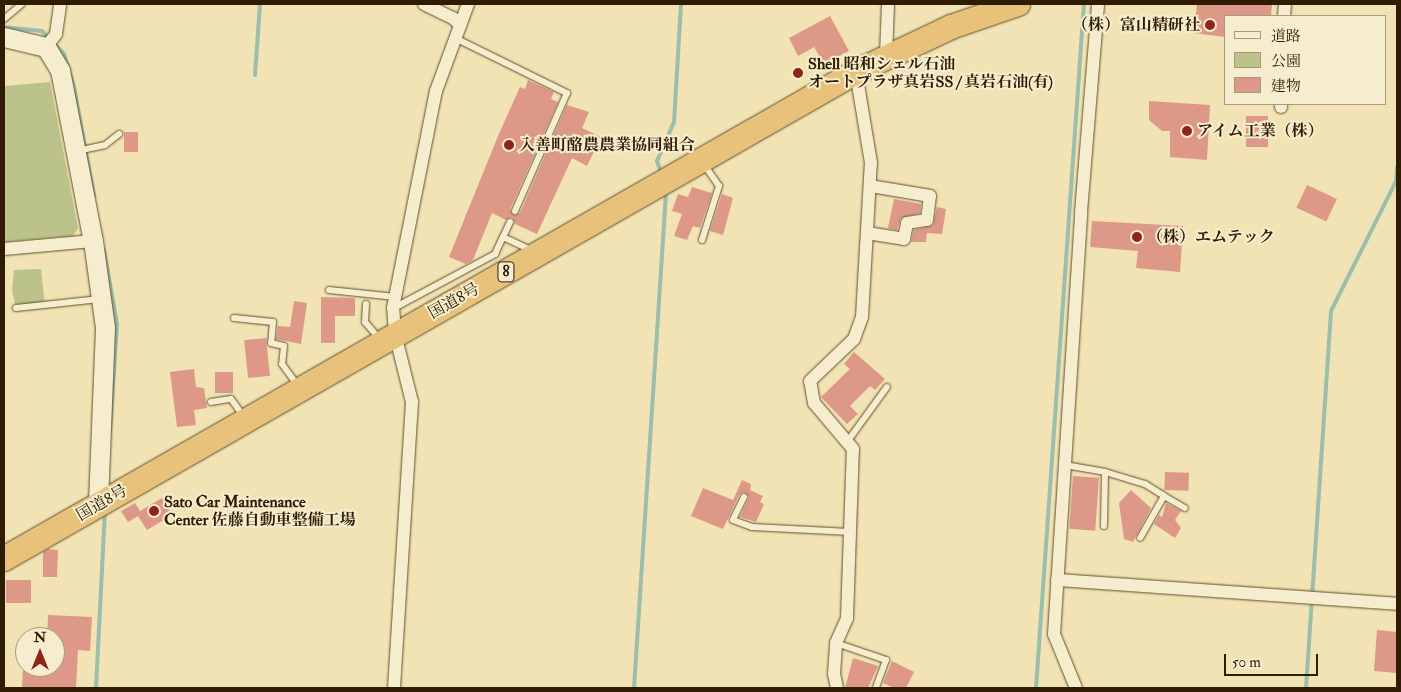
<!DOCTYPE html>
<html>
<head>
<meta charset="utf-8">
<style>
	body { margin:0 }
	#map { position:relative; width:1401px; height:692px; overflow:hidden; background:#f1e3b3; font-family:"IM FELL Double Pica","Noto Serif JP",serif }
	div>[style] { position:absolute }
	[style*='--x'] { left:calc(var(--x)*1px); top:calc(var(--y)*1px); width:calc(var(--w)*1px); rotate:calc(var(--a)*1deg) }
	.green>* { inset:0; background:#bbc38b }
	.stream>* { height:4px; margin:-2px; padding:0 2px; transform-origin:2px; border-radius:2px; background:#9bbead }
	.building>* { inset:0; background:#de9887; transform-origin:0 0 }
	.roads { filter:drop-shadow(0 0 1px #604e2e) drop-shadow(0 0 1px #604e2e) }
	.lane>* { height:6px; margin:-3px; padding:0 3px; transform-origin:3px; border-radius:3px; background:#f6edce }
	.street>* { height:12px; margin:-6px; padding:0 6px; transform-origin:6px; border-radius:6px; background:#f6edce }
	.secondary>* { height:19px; margin:-9.5px; padding:0 9.5px; transform-origin:9.5px; border-radius:9.5px; background:#f6edce }
	.highway>* { height:24px; margin:-12px; padding:0 12px; transform-origin:12px; border-radius:12px; background:#e8c27a }
	.dots>* { width:14px; height:14px; translate:-50% -50%; box-sizing:border-box; border:2px solid #f6edce; border-radius:50% }
	span { translate:-50% -50%; white-space:nowrap; text-align:center; line-height:1.15; -webkit-text-stroke:4px #f6edce; paint-order:stroke }
	.shield-label span { padding:1px 4px; background:#f6edce; border:1px solid; border-radius:4px; -webkit-text-stroke-width:0 }
	.shield-label { font-size:15px; color:#2f1c02; font-weight:700 }
	.poi-label { font-size:16px; color:#2f1c02; font-weight:700 }
	.right { translate:-100% -50%; text-align:right }
	.left { translate:0 -50%; text-align:left }
	.street-label { font-size:16px; color:#2f1c02 }
	.frame { position:absolute; inset:0; border:5px solid #2f1c02; pointer-events:none }
	.legend { position:absolute; left:1224px; top:15px; width:162px; height:90px; box-sizing:border-box; background:#f6edce; border:1px solid #a6997c; margin:0; padding:6px 9px; list-style:none; font-size:15px; color:#2f1c02 }
	.legend li { display:flex; align-items:center; gap:10px; height:25px }
	.legend b { width:25px; border:1px solid #a6997c }
	.north { position:absolute; left:15px; top:627px; width:50px; height:50px; box-sizing:border-box; background:#f6edce; border:1px solid #a6997c; border-radius:50%; rotate:0deg; font-size:14px; font-weight:700; line-height:20px; text-align:center; color:#2f1c02 }
	.north::after { content:''; display:block; margin:auto; width:18px; height:22px; background:#8f2418; clip-path:polygon(50% 0,100% 100%,50% 72%,0 100%) }
	.scale { position:absolute; left:1224px; top:654px; width:94px; height:22px; box-sizing:border-box; border:2px solid #2f1c02; border-top:0; padding-left:6px; font-size:15px; line-height:18px; white-space:nowrap; color:#2f1c02; -webkit-text-stroke:4px #f6edce; paint-order:stroke }
</style>
</head>
<body>
<div id="map">
	<div class="green">
		<i style="clip-path:polygon(50px 82px,78px 228px,73px 236px,4px 242px,4px 86px)"></i>
		<i style="clip-path:polygon(41px 269px,45px 305px,16px 308px,12px 291px,14px 270px)"></i>
	</div>
	<div class="stream">
		<i style="--x:4;--y:27;--w:38;--a:6"></i>
		<i style="--x:42;--y:31;--w:32;--a:46"></i>
		<i style="--x:64;--y:54;--w:34;--a:73"></i>
		<i style="--x:74;--y:87;--w:111;--a:79.6"></i>
		<i style="--x:255;--y:75;--w:71;--a:-86"></i>
		<i style="--x:661;--y:173;--w:13;--a:-108"></i>
		<i style="--x:657;--y:161;--w:43;--a:-66.4"></i>
		<i style="--x:674;--y:122;--w:118;--a:-86.6"></i>
		<i style="--x:104;--y:250;--w:75;--a:80"></i>
		<i style="--x:117;--y:324;--w:107;--a:93.7"></i>
		<i style="--x:96;--y:688;--w:177;--a:-87.1"></i>
		<i style="--x:634;--y:688;--w:499;--a:-86.3"></i>
		<i style="--x:1036;--y:688;--w:686;--a:-85.99"></i>
		<i style="--x:1306;--y:688;--w:378;--a:-86.2"></i>
		<i style="--x:1331;--y:311;--w:145;--a:-63.4"></i>
		<i style="--x:1396;--y:181;--w:14;--a:-86"></i>
	</div>
	<div class="building">
		<i style="clip-path:polygon(1197px 4px,1272px 4px,1271px 16px,1225px 16px,1225px 37px,1194px 33px)"></i>
		<i style="clip-path:polygon(830px 16px,849px 51px,824px 64px,814px 47px,798px 56px,789px 38px)"></i>
		<i style="clip-path:polygon(528px 80px,554px 92px,551px 99px,558px 102px,510px 209px,513px 215px,520px 213px,567px 105px,589px 112px,582px 128px,601px 137px,587px 166px,572px 158px,537px 234px,515px 224px,512px 217px,506px 220px,492px 213px,473px 260px,466px 264px,449px 257px,498px 136px,520px 87px,525px 89px)"></i>
		<i style="clip-path:polygon(1149px 101px,1210px 105px,1207px 160px,1170px 157px,1170px 131px,1162px 131px,1149px 120px)"></i>
		<i style="left:1246px;top:116px;width:22px;height:31px"></i>
		<i style="left:124px;top:132px;width:14px;height:20px"></i>
		<i style="left:1307px;top:185px;width:33px;height:25px;rotate:25deg"></i>
		<i style="clip-path:polygon(692px 187px,712px 193px,700px 228px,693px 226px,687px 240px,674px 236px,682px 214px,672px 211px,678px 194px,688px 197px)"></i>
		<i style="clip-path:polygon(722px 194px,733px 198px,723px 235px,710px 231px)"></i>
		<i style="clip-path:polygon(894px 199px,921px 204px,920px 213px,901px 218px,897px 230px,888px 228px)"></i>
		<i style="clip-path:polygon(937px 207px,946px 209px,942px 234px,927px 233px,926px 242px,911px 242px,914px 230px,933px 225px)"></i>
		<i style="clip-path:polygon(1092px 221px,1183px 226px,1180px 272px,1136px 268px,1138px 251px,1090px 247px)"></i>
		<i style="clip-path:polygon(321px 297px,355px 298px,355px 316px,335px 316px,335px 343px,321px 343px)"></i>
		<i style="clip-path:polygon(294px 301px,307px 303px,301px 344px,276px 339px,278px 326px,290px 327px)"></i>
		<i style="left:266px;top:338px;width:38px;height:22px;rotate:84deg"></i>
		<i style="clip-path:polygon(854px 352px,885px 379px,875px 390px,870px 386px,850px 406px,858px 414px,847px 424px,821px 397px,850px 369px,844px 364px)"></i>
		<i style="clip-path:polygon(194px 369px,196px 387px,204px 388px,207px 408px,194px 410px,196px 425px,177px 427px,170px 372px)"></i>
		<i style="left:233px;top:372px;width:21px;height:18px;rotate:90deg"></i>
		<i style="left:1165px;top:472px;width:24px;height:18px;rotate:2deg"></i>
		<i style="left:1073px;top:476px;width:26px;height:53px;rotate:4deg"></i>
		<i style="clip-path:polygon(742px 480px,751px 484px,750px 490px,763px 496px,760px 502px,764px 504px,756px 522px,740px 517px,749px 497px,744px 492px,739px 495px,723px 529px,691px 516px,703px 488px,733px 500px)"></i>
		<i style="clip-path:polygon(1131px 490px,1151px 508px,1133px 542px,1124px 539px,1119px 503px)"></i>
		<i style="clip-path:polygon(162px 498px,172px 515px,147px 530px,138px 516px,128px 522px,121px 511px,135px 503px,140px 511px)"></i>
		<i style="clip-path:polygon(1166px 503px,1181px 511px,1175px 520px,1181px 528px,1175px 538px,1154px 524px,1159px 515px,1162px 517px)"></i>
		<i style="clip-path:polygon(48px 549px,58px 550px,57px 577px,43px 577px,43px 552px)"></i>
		<i style="left:6px;top:580px;width:25px;height:23px"></i>
		<i style="clip-path:polygon(48px 615px,92px 617px,90px 651px,78px 650px,76px 688px,22px 688px,23px 667px,58px 666px,59px 640px,47px 637px)"></i>
		<i style="clip-path:polygon(1377px 630px,1397px 632px,1397px 673px,1374px 671px)"></i>
		<i style="clip-path:polygon(853px 658px,878px 666px,868px 688px,845px 688px)"></i>
		<i style="clip-path:polygon(892px 661px,914px 672px,906px 688px,894px 688px,883px 683px)"></i>
	</div>
	<div class="roads">
		<div class="lane">
			<i style="--x:4;--y:19;--w:23;--a:-40"></i>
			<i style="--x:455;--y:38;--w:125;--a:26.2"></i>
			<i style="--x:567;--y:93;--w:129;--a:113.8"></i>
			<i style="--x:77;--y:151;--w:29;--a:-12"></i>
			<i style="--x:105;--y:145;--w:18;--a:-38"></i>
			<i style="--x:510;--y:222;--w:17;--a:115"></i>
			<i style="--x:503;--y:237;--w:33;--a:25"></i>
			<i style="--x:702;--y:240;--w:57;--a:-72.5"></i>
			<i style="--x:719;--y:186;--w:28;--a:-125"></i>
			<i style="--x:329;--y:290;--w:67;--a:6"></i>
			<i style="--x:366;--y:304;--w:18;--a:93"></i>
			<i style="--x:365;--y:322;--w:23;--a:49"></i>
			<i style="--x:16;--y:308;--w:84;--a:-6.1"></i>
			<i style="--x:394;--y:308;--w:115;--a:-28.1"></i>
			<i style="--x:495;--y:254;--w:19;--a:-65"></i>
			<i style="--x:234;--y:318;--w:39;--a:6"></i>
			<i style="--x:273;--y:322;--w:21;--a:95"></i>
			<i style="--x:271;--y:343;--w:13;--a:13"></i>
			<i style="--x:284;--y:346;--w:18;--a:96"></i>
			<i style="--x:282;--y:364;--w:27;--a:54"></i>
			<i style="--x:211;--y:402;--w:20;--a:-9"></i>
			<i style="--x:231;--y:399;--w:22;--a:54"></i>
			<i style="--x:847;--y:442;--w:68;--a:-54"></i>
			<i style="--x:1065;--y:465;--w:41;--a:9.9"></i>
			<i style="--x:1105;--y:472;--w:54;--a:91.1"></i>
			<i style="--x:1105;--y:472;--w:42;--a:16.7"></i>
			<i style="--x:1145;--y:484;--w:22;--a:32"></i>
			<i style="--x:1164;--y:496;--w:48;--a:119.7"></i>
			<i style="--x:1164;--y:496;--w:24;--a:30"></i>
			<i style="--x:744;--y:497;--w:25;--a:116"></i>
			<i style="--x:733;--y:520;--w:20;--a:20"></i>
			<i style="--x:752;--y:527;--w:98;--a:2.9"></i>
			<i style="--x:836;--y:643;--w:53;--a:18.8"></i>
			<i style="--x:886;--y:660;--w:29;--a:110"></i>
		</div>
		<div class="street">
			<i style="--x:424;--y:4;--w:32;--a:26"></i>
			<i style="--x:453;--y:18;--w:10;--a:45"></i>
			<i style="--x:1284;--y:16;--w:12;--a:-85"></i>
			<i style="--x:46;--y:47;--w:16;--a:-52"></i>
			<i style="--x:56;--y:34;--w:30;--a:-82"></i>
			<i style="--x:886;--y:56;--w:52;--a:-87.8"></i>
			<i style="--x:1281;--y:107;--w:3;--a:-90"></i>
			<i style="--x:867;--y:233;--w:37;--a:9"></i>
			<i style="--x:904;--y:239;--w:16;--a:-79"></i>
			<i style="--x:907;--y:223;--w:20;--a:-9"></i>
			<i style="--x:927;--y:220;--w:24;--a:-83"></i>
			<i style="--x:930;--y:196;--w:61;--a:-170.5"></i>
			<i style="--x:4;--y:249;--w:89;--a:-5.1"></i>
			<i style="--x:1057;--y:580;--w:341;--a:4"></i>
			<i style="--x:394;--y:688;--w:287;--a:-86.4"></i>
			<i style="--x:412;--y:402;--w:70;--a:-104"></i>
			<i style="--x:395;--y:334;--w:26;--a:-94"></i>
			<i style="--x:393;--y:308;--w:221;--a:-78.8"></i>
			<i style="--x:436;--y:91;--w:93;--a:-69.8"></i>
			<i style="--x:837;--y:688;--w:14;--a:-102"></i>
			<i style="--x:834;--y:674;--w:31;--a:-86"></i>
			<i style="--x:836;--y:643;--w:27;--a:-66"></i>
			<i style="--x:847;--y:618;--w:169;--a:-88"></i>
			<i style="--x:853;--y:449;--w:60;--a:-130.3"></i>
			<i style="--x:814;--y:403;--w:22;--a:-100"></i>
			<i style="--x:810;--y:381;--w:61;--a:-43.7"></i>
			<i style="--x:854;--y:339;--w:23;--a:-70"></i>
			<i style="--x:862;--y:317;--w:154;--a:-86.7"></i>
			<i style="--x:871;--y:163;--w:92;--a:-99.4"></i>
			<i style="--x:1076;--y:688;--w:58;--a:-112.2"></i>
			<i style="--x:1054;--y:634;--w:423;--a:-86.3"></i>
			<i style="--x:1081;--y:212;--w:209;--a:-85.3"></i>
		</div>
		<div class="secondary">
			<i style="--x:4;--y:37;--w:43;--a:13.4"></i>
			<i style="--x:46;--y:47;--w:27;--a:59"></i>
			<i style="--x:60;--y:70;--w:174;--a:79.1"></i>
			<i style="--x:93;--y:241;--w:88;--a:82.1"></i>
			<i style="--x:105;--y:328;--w:177;--a:92.3"></i>
		</div>
		<div class="highway">
			<i style="--x:4;--y:559;--w:981;--a:-29.75"></i>
			<i style="--x:856;--y:72;--w:105;--a:-25.3"></i>
			<i style="--x:951;--y:27;--w:71;--a:-18.9"></i>
		</div>
	</div>
	<div class="dots">
		<i style="left:1210px;top:25px;background:#8f2418"></i>
		<i style="left:798px;top:73px;background:#8f2418"></i>
		<i style="left:1187px;top:131px;background:#8f2418"></i>
		<i style="left:509px;top:145px;background:#8f2418"></i>
		<i style="left:1137px;top:237px;background:#8f2418"></i>
		<i style="left:154px;top:511px;background:#8f2418"></i>
	</div>
	<div class="shield-label">
		<span style="left:506px;top:272px">8</span>
	</div>
	<div class="poi-label">
		<span class="right" style="left:1200px;top:25px">（株）富山精研社</span>
		<span class="left" style="left:808px;top:73px">Shell 昭和シェル石油<br>オートプラザ真岩SS / 真岩石油(有)</span>
		<span class="left" style="left:1197px;top:131px">アイム工業（株）</span>
		<span class="left" style="left:519px;top:145px">入善町酪農農業協同組合</span>
		<span class="left" style="left:1147px;top:237px">（株）エムテック</span>
		<span class="left" style="left:164px;top:511px">Sato Car Maintenance<br>Center 佐藤自動車整備工場</span>
	</div>
	<div class="street-label">
		<span style="left:454px;top:301px;rotate:-29deg">国道8号</span>
		<span style="left:102px;top:503px;rotate:-30deg">国道8号</span>
	</div>
	<div class="frame"></div>
	<ul class="legend">
	<li><b style="height:6px;background:#f6edce"></b>道路</li>
	<li><b style="height:14px;background:#bbc38b"></b>公園</li>
	<li><b style="height:14px;background:#de9887"></b>建物</li>
	</ul>
	<div class="north">N</div>
	<div class="scale">50 m</div>
</div>
</body>
</html>
